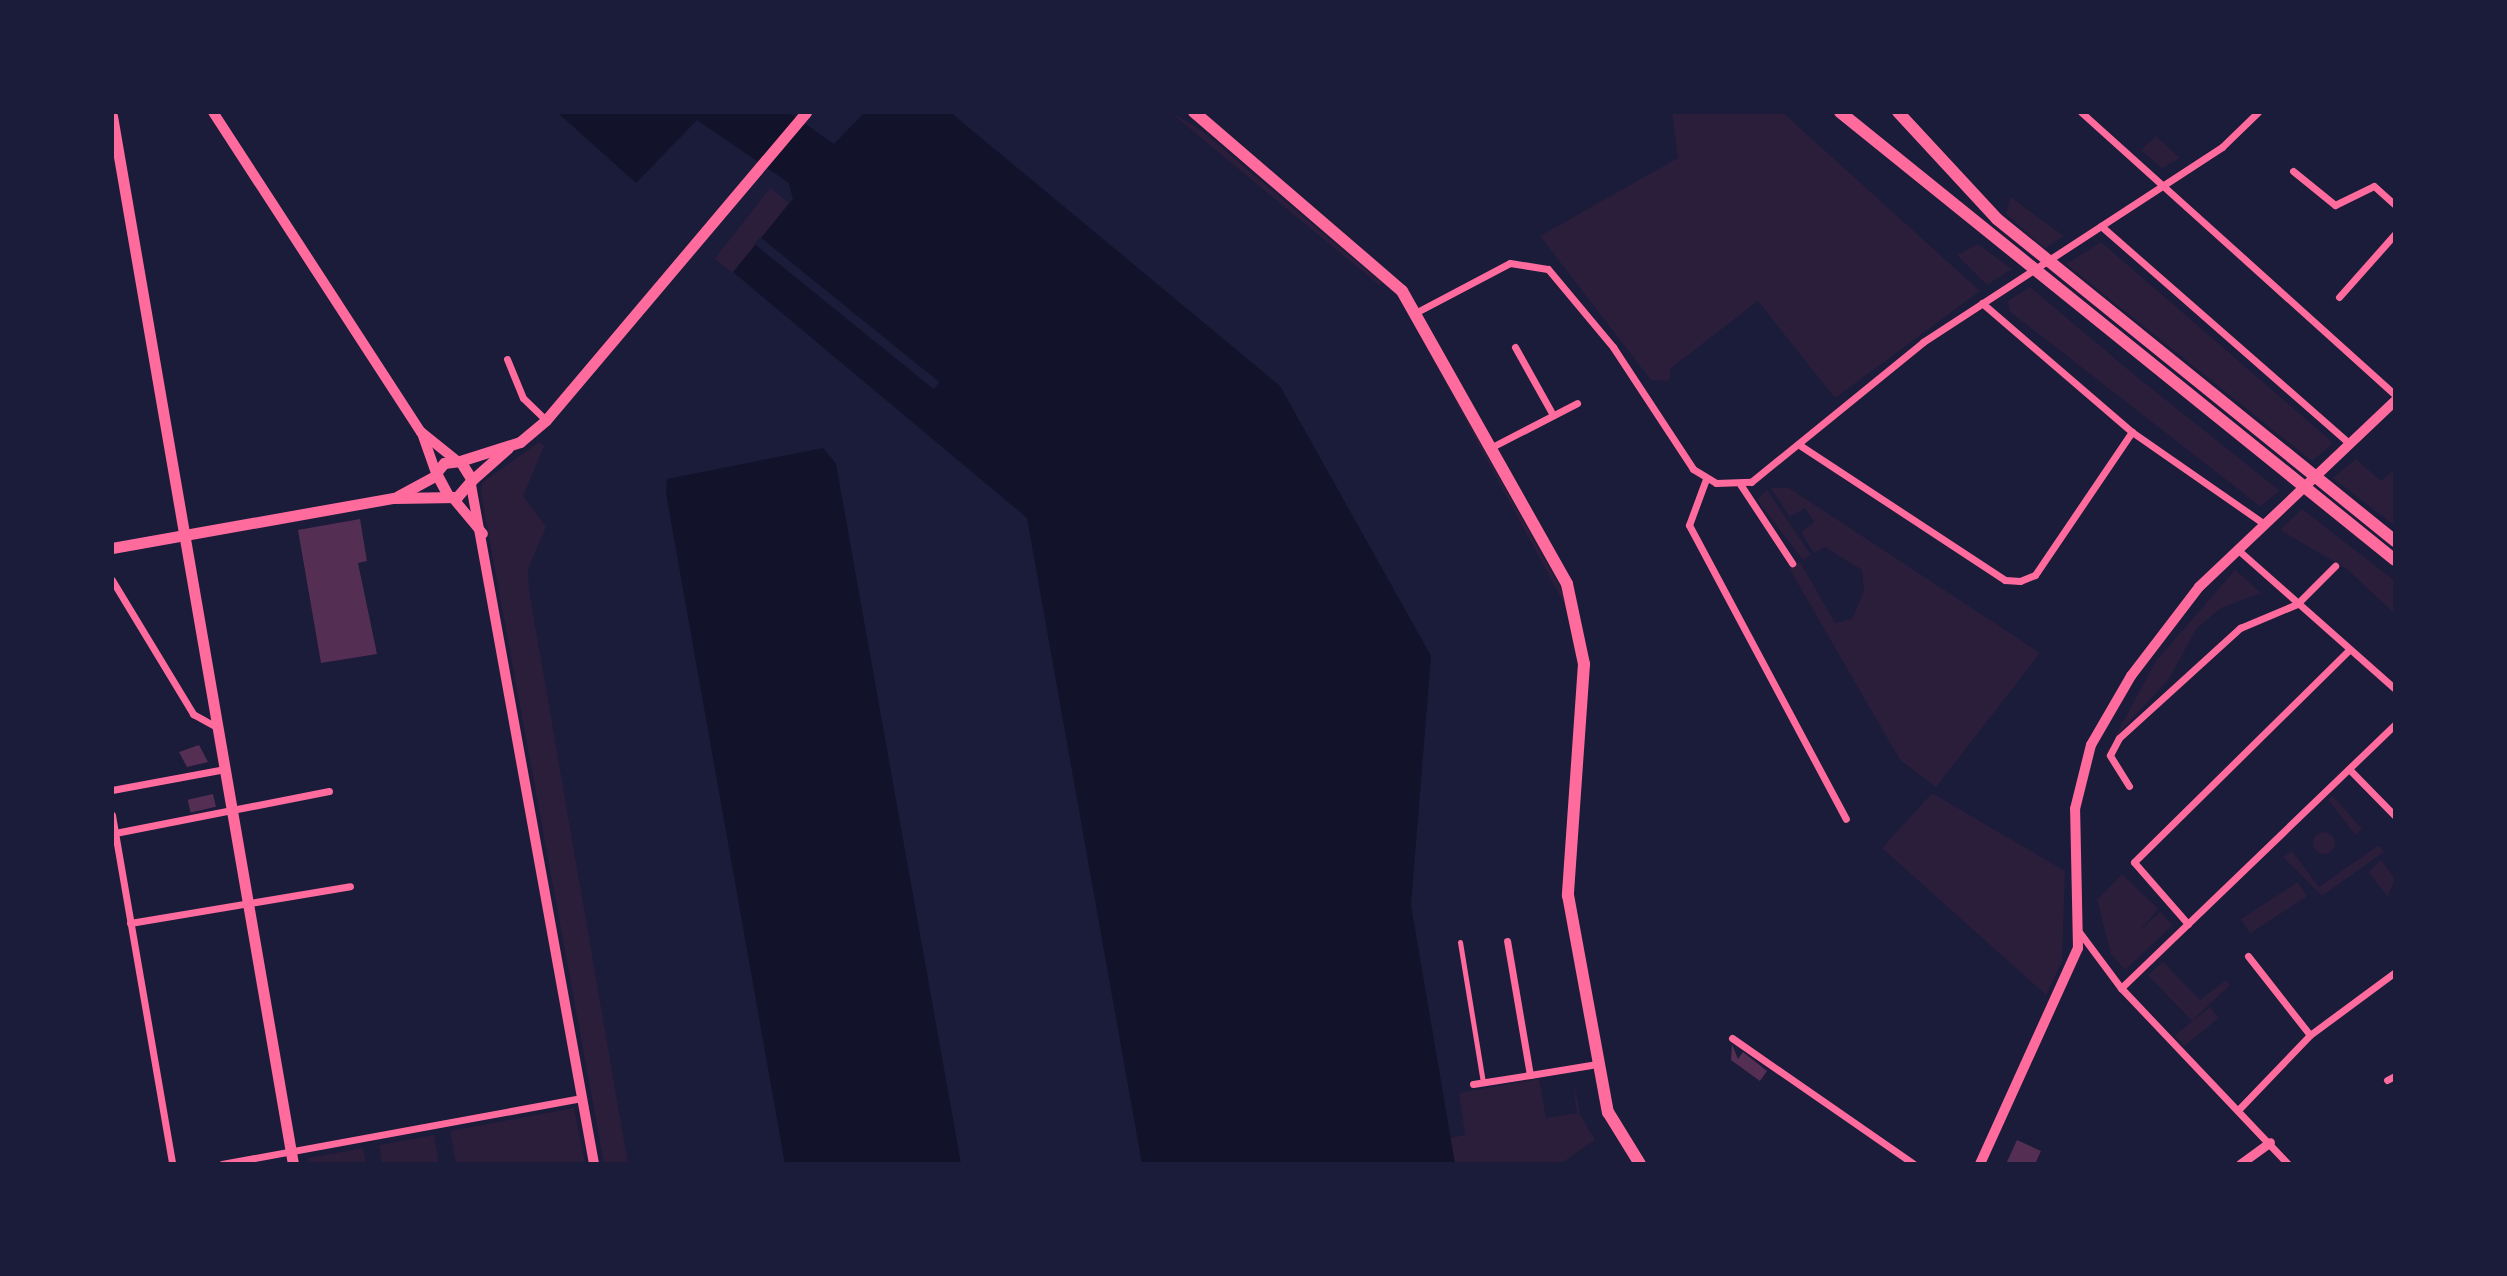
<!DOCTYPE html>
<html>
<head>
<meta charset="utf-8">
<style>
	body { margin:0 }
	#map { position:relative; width:2507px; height:1276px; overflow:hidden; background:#1b1b3a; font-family:Arial,sans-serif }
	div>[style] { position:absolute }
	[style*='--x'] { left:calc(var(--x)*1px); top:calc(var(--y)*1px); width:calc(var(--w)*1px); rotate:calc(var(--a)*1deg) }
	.green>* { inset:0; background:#2a1e3b; transform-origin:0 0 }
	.round { border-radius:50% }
	.water>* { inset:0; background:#12122b }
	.pier>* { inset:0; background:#1b1b3a; transform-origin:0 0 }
	.building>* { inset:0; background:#542f53; transform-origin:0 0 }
	.pedestrian>* { height:5px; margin:-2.5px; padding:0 2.5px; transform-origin:2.5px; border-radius:2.5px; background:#ff6b9d }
	.minor>* { height:7px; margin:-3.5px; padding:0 3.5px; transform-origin:3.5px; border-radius:3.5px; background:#ff6b9d }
	.tertiary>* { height:9px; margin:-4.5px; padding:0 4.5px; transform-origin:4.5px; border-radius:4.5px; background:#ff6b9d }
	.secondary>* { height:10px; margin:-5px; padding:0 5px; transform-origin:5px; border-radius:5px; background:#ff6b9d }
	.primary>* { height:11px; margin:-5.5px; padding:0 5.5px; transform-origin:5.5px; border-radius:5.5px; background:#ff6b9d }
	.trunk>* { height:12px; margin:-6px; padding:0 6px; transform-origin:6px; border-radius:6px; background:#ff6b9d }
	span { translate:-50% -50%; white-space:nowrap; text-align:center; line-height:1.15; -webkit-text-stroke:6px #1b1b3a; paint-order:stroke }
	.frame { position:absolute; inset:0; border:114px solid #1b1b3a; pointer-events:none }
</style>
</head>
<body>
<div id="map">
	<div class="green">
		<i style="clip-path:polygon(1170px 112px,1201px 130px,1382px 283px,1379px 285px)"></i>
		<i style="clip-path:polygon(1672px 112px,1782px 112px,1980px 291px,1835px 398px,1758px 301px,1671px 368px,1669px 381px,1651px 380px,1540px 236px,1678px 158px)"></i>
		<i style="clip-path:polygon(2156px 136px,2180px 158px,2162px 168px,2141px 150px)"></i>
		<i style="left:770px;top:188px;width:24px;height:90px;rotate:38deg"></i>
		<i style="clip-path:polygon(2010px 197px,2064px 236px,2045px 248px,2036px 241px,2006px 214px)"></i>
		<i style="clip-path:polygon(2101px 242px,2331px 441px,2331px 445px,2312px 461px,2066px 264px)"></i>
		<i style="clip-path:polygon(1978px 244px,2012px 269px,1987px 285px,1957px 255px)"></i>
		<i style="clip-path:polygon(2030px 287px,2137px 377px,2280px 491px,2260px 506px,2009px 311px,2008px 301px)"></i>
		<i style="clip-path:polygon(1423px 341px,1568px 601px,1579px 666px,1564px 603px)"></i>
		<i style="clip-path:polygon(539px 442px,544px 446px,523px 496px,546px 527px,528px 569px,529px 590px,628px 1164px,604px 1164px,481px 493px,482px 483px)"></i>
		<i style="clip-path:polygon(2356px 459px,2381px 481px,2395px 469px,2395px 526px,2333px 478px)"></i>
		<i style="clip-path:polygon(1771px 488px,1789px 488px,2040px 653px,1936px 787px,1900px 760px,1789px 568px,1800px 562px,1835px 623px,1852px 619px,1864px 591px,1862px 570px,1825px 547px,1814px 553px,1801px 532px,1814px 522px,1805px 508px,1790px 517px)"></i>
		<i style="clip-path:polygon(1767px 490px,1811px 555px,1803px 560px,1757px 500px)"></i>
		<i style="clip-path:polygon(2302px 509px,2395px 581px,2395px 614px,2347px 569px,2280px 530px)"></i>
		<i style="clip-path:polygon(2235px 570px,2261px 593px,2221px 608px,2197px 628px,2168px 680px,2119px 733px,2095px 774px,2156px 661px)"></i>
		<i style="clip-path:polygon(1932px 793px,2065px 871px,2062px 961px,2046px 995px,1882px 848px)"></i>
		<i style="clip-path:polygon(2333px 796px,2362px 829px,2355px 835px,2328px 799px)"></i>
		<i class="round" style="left:2313px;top:832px;width:22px;height:22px"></i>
		<i style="clip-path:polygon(2379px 845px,2384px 852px,2322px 896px,2283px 857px,2292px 851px,2319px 887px)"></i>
		<i style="clip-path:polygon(2381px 860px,2395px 879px,2388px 897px,2368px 872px)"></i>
		<i style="clip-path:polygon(2122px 874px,2158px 909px,2140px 930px,2160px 912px,2173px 925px,2125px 970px,2111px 954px,2097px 900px)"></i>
		<i style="left:2298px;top:882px;width:17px;height:68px;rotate:57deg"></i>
		<i style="clip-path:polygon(2163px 962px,2200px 1000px,2226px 980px,2230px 985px,2192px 1021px,2148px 975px)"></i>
		<i style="left:2210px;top:1007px;width:14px;height:45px;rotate:51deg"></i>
		<i style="clip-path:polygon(1572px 1074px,1580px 1114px,1595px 1140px,1560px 1164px,1455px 1164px,1450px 1138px,1465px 1135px,1459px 1093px,1539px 1079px,1546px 1118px,1577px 1113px)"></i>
		<i style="clip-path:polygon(574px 1108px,585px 1164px,456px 1164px,450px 1131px)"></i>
		<i style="clip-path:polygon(434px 1135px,439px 1164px,382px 1164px,379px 1145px)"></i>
		<i style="clip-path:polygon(363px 1148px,366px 1164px,309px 1164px,308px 1158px)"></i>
	</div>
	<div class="water">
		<i style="clip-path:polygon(557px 112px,788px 112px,834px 144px,865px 112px,950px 112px,1280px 386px,1431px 656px,1411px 905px,1455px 1164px,1142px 1164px,1027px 518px,733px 272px,793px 199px,789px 183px,697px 120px,636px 183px)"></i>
		<i style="clip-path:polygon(823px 448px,836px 464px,961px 1164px,785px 1164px,666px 493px,667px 479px)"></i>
	</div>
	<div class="pier">
		<i style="left:760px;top:237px;width:231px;height:9px;rotate:39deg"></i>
	</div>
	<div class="building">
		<i style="clip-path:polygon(360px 519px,367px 561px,358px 563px,377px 654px,321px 663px,298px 530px)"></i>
		<i style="clip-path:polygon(199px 745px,208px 762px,187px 767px,179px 752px)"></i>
		<i style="left:213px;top:794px;width:13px;height:26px;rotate:77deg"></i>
		<i style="clip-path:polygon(1732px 1044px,1738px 1059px,1743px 1052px,1767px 1071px,1760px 1081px,1731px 1060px)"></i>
		<i style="clip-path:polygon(2017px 1140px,2041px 1151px,2035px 1164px,2006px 1164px)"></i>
	</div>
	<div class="pedestrian">
		<i style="--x:1460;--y:942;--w:142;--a:80.7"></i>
	</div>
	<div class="minor">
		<i style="--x:2081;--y:112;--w:423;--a:42"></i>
		<i style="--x:2293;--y:171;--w:54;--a:39"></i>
		<i style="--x:2335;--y:205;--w:43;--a:-26"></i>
		<i style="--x:2374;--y:186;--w:28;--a:42"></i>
		<i style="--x:2101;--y:226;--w:330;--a:41.2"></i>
		<i style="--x:2339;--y:297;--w:84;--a:-48.4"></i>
		<i style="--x:1982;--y:303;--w:198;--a:40.7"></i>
		<i style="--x:2132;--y:432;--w:160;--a:34.8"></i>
		<i style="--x:1415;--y:313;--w:107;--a:-27.8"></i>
		<i style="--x:1510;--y:263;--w:38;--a:9"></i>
		<i style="--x:1548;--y:269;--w:102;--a:50.2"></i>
		<i style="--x:1613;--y:347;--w:146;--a:56.7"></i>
		<i style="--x:1693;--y:469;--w:27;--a:31"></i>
		<i style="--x:1716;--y:483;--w:35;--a:-2"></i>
		<i style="--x:1751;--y:482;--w:222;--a:-39.1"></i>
		<i style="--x:1923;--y:342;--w:357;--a:-33.1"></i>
		<i style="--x:2222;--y:147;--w:50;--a:-44.2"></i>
		<i style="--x:1515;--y:347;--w:78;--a:60.8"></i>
		<i style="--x:507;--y:359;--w:42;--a:67.7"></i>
		<i style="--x:523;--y:398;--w:32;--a:44"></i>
		<i style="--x:1801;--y:446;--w:244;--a:33.3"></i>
		<i style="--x:2005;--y:580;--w:15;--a:4"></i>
		<i style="--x:2020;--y:581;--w:16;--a:-22"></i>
		<i style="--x:2035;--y:575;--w:173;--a:-55.9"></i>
		<i style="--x:1490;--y:448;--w:98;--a:-27.3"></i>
		<i style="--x:1706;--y:479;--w:49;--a:110.3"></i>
		<i style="--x:1689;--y:525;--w:333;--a:61.9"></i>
		<i style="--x:1740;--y:484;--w:95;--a:56.6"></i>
		<i style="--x:2237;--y:549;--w:211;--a:41.5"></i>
		<i style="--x:112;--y:580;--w:157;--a:58.8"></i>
		<i style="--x:193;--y:714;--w:29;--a:29"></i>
		<i style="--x:2349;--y:769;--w:66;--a:45.6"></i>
		<i style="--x:2129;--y:786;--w:36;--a:-122"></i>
		<i style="--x:2110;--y:755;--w:19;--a:-62"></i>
		<i style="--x:2119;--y:738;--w:164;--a:-42.3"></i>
		<i style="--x:2240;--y:628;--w:62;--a:-22.8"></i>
		<i style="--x:2297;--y:604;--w:54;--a:-45"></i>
		<i style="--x:112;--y:790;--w:115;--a:-10.5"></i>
		<i style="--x:112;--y:815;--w:354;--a:80.2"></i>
		<i style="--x:115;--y:833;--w:218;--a:-11.1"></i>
		<i style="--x:130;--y:923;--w:223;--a:-9.5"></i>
		<i style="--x:2188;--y:924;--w:82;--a:-131.1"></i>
		<i style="--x:2134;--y:862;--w:303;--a:-44.6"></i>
		<i style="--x:2080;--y:933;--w:69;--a:53.3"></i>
		<i style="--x:2121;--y:988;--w:243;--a:46.5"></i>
		<i style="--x:2248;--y:956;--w:100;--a:51.9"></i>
		<i style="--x:2121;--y:988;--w:380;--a:-43.9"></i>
		<i style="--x:1732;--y:1038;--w:221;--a:34.7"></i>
		<i style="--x:1530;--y:1075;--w:68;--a:-9.3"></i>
		<i style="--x:2387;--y:1080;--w:9;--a:-27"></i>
		<i style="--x:1473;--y:1084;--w:58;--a:-9"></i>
		<i style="--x:1530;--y:1075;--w:136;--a:-99.7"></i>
		<i style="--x:2240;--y:1108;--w:101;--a:-46.2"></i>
		<i style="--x:2310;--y:1035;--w:106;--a:-36.5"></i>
		<i style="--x:222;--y:1164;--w:367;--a:-10.4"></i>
	</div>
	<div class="tertiary">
		<i style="--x:2240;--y:1164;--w:37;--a:-36"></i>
	</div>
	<div class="secondary">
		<i style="--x:213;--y:112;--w:382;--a:57"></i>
		<i style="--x:421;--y:432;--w:45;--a:38.7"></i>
		<i style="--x:422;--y:433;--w:42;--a:70.7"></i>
		<i style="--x:471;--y:485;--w:690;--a:79.73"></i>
		<i style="--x:452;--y:497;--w:48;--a:50"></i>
		<i style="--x:1980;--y:1164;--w:237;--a:-65.6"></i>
		<i style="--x:2078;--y:948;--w:139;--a:-91.2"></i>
		<i style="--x:2075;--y:809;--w:66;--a:-76"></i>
		<i style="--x:2091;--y:745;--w:80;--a:-59.9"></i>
		<i style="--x:2131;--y:676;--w:112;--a:-52.6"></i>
		<i style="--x:2199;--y:587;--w:270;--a:-43.5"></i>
	</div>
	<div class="primary">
		<i style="--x:112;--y:116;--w:1064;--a:80.2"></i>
		<i style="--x:460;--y:461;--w:63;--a:-17.6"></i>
		<i style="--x:520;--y:442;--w:34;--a:-40"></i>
		<i style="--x:546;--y:420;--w:403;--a:-49.8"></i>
		<i style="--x:472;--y:480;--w:48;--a:-41.6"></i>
		<i style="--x:398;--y:496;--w:42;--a:-28.4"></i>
		<i style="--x:112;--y:548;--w:286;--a:-10.1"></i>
		<i style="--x:394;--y:498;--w:63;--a:-0.9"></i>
		<i style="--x:457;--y:497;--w:23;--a:-49"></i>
		<i style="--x:472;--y:480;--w:22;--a:-122"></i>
		<i style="--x:460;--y:461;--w:16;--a:173"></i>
		<i style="--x:444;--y:463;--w:13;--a:129"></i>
		<i style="--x:436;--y:473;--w:26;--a:62"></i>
	</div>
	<div class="trunk">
		<i style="--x:1194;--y:112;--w:274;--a:40.7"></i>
		<i style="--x:1402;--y:291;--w:336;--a:60.6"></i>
		<i style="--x:1567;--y:584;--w:82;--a:78"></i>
		<i style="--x:1584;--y:664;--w:232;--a:94"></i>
		<i style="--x:1568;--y:895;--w:221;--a:79.6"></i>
		<i style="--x:1608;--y:1112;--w:61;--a:58.4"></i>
		<i style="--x:1840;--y:112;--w:713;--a:38.91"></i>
		<i style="--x:1898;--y:112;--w:146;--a:47.2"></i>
		<i style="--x:1997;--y:219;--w:512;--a:38.97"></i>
	</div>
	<div class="frame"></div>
</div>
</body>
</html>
